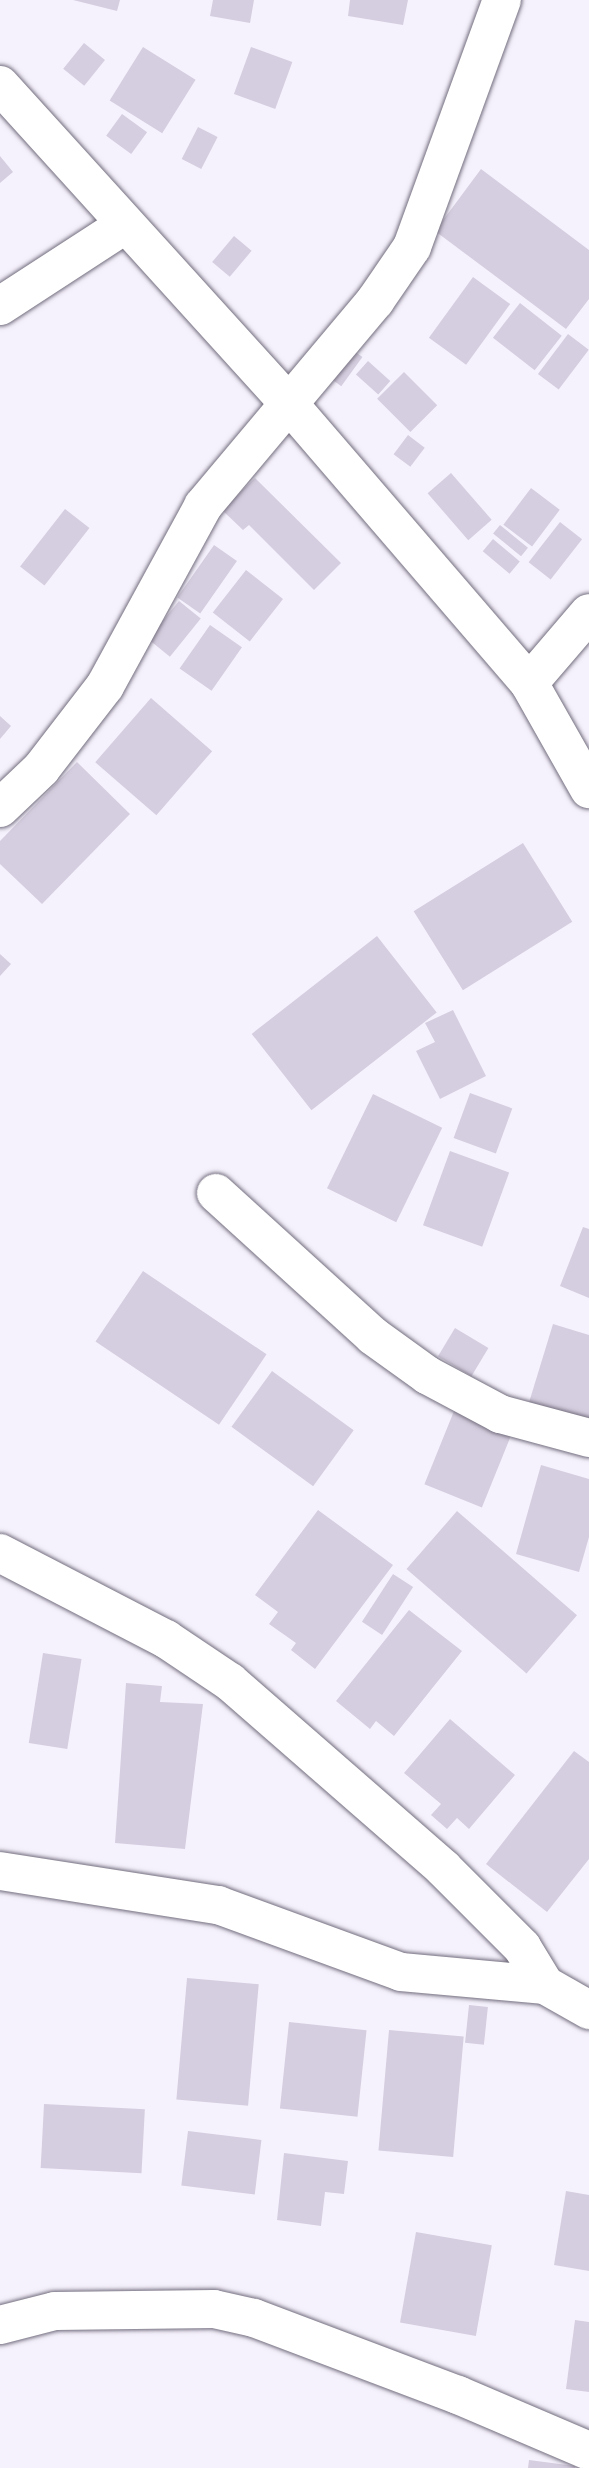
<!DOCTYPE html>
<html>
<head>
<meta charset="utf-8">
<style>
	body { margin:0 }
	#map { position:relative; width:589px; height:2468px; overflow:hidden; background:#f6f2fd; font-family:"Source Sans 3",sans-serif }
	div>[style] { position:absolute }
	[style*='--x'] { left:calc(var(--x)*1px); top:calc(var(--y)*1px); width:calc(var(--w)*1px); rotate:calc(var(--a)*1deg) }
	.building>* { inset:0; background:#d5cee0; transform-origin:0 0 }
	.roads { filter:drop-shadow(0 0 2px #736d7d) drop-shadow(0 0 2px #736d7d) }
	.minor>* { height:38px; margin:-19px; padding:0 19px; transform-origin:19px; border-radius:19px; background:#fff }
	span { translate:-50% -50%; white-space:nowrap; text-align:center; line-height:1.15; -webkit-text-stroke:6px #f6f2fd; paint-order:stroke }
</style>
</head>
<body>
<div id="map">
	<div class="building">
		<i style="clip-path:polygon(73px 0,120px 0,117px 11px)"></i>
		<i style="clip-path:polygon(213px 0,254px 0,250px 23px,210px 16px)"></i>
		<i style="clip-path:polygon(350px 0,408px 0,403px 25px,348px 16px)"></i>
		<i style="left:84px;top:43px;width:27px;height:33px;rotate:39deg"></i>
		<i style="left:143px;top:47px;width:62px;height:63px;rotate:32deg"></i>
		<i style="left:251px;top:47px;width:44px;height:50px;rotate:20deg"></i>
		<i style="left:122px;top:114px;width:31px;height:27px;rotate:36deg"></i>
		<i style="left:198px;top:127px;width:22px;height:36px;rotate:27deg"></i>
		<i style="clip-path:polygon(0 156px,13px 172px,0 183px)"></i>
		<i style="clip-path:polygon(481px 169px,589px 250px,589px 299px,566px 329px,435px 231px)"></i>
		<i style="left:234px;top:236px;width:23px;height:34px;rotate:40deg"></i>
		<i style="left:473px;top:277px;width:46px;height:75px;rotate:36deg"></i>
		<i style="left:520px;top:303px;width:53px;height:44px;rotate:38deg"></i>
		<i style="left:568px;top:334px;width:26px;height:50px;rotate:37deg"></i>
		<i style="left:343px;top:343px;width:24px;height:36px;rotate:36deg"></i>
		<i style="left:368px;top:361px;width:30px;height:18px;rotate:42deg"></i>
		<i style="left:404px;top:372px;width:47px;height:38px;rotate:45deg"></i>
		<i style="left:408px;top:435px;width:21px;height:24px;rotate:37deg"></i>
		<i style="left:451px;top:473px;width:62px;height:31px;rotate:49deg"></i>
		<i style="clip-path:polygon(255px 478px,341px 563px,314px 590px,249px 525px,243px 530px,222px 510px)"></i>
		<i style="left:531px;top:488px;width:36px;height:46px;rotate:37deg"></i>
		<i style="left:65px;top:509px;width:31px;height:73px;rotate:38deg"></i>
		<i style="left:560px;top:522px;width:28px;height:51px;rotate:38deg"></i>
		<i style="left:500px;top:525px;width:36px;height:11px;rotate:39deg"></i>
		<i style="left:493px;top:539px;width:35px;height:16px;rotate:40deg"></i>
		<i style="left:214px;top:545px;width:28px;height:64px;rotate:35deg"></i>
		<i style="left:246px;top:570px;width:47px;height:54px;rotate:38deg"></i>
		<i style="left:179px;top:601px;width:28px;height:49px;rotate:39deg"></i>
		<i style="left:210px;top:625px;width:39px;height:53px;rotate:35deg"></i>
		<i style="left:151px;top:698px;width:81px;height:85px;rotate:41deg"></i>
		<i style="clip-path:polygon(0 716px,11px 726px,0 739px)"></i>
		<i style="clip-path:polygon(77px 762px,130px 814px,42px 904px,0 864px,0 841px)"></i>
		<i style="left:523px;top:843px;width:93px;height:129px;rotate:58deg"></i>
		<i style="left:377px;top:936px;width:97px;height:159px;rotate:52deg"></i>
		<i style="clip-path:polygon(0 954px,11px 964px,0 976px)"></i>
		<i style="clip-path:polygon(453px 1010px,486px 1076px,440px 1099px,416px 1051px,435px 1042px,425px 1023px)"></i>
		<i style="left:470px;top:1093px;width:45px;height:48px;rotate:20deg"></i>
		<i style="left:373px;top:1094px;width:77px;height:105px;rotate:26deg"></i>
		<i style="left:450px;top:1151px;width:63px;height:79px;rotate:20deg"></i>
		<i style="clip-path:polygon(583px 1227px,589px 1229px,589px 1298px,560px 1286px)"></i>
		<i style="left:143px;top:1271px;width:149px;height:85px;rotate:34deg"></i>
		<i style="clip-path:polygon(553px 1324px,589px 1335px,589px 1420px,527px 1409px)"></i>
		<i style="left:455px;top:1328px;width:39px;height:33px;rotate:31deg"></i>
		<i style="left:272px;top:1371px;width:101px;height:69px;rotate:36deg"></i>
		<i style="left:454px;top:1411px;width:62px;height:79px;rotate:22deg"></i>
		<i style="clip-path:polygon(541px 1465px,589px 1479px,589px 1537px,579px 1572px,516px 1554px)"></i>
		<i style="clip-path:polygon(318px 1510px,393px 1565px,315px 1669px,291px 1650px,296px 1643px,269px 1624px,278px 1612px,255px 1595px)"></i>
		<i style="left:457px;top:1511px;width:159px;height:77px;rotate:41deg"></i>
		<i style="left:393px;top:1574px;width:24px;height:57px;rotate:33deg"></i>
		<i style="clip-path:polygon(409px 1610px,462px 1651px,394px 1736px,376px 1721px,370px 1729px,336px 1701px)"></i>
		<i style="left:43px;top:1653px;width:39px;height:91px;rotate:9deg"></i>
		<i style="clip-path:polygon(126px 1683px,162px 1686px,160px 1702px,203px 1704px,185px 1849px,115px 1843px)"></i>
		<i style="clip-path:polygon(450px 1719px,515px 1775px,469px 1829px,457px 1818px,447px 1829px,431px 1815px,441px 1804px,404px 1773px)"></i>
		<i style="clip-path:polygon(574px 1751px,589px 1762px,589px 1859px,547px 1912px,486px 1864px)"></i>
		<i style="left:187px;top:1978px;width:72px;height:122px;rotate:5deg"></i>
		<i style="left:469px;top:2005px;width:19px;height:38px;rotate:6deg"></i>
		<i style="left:289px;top:2022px;width:78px;height:87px;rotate:6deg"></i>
		<i style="left:389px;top:2030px;width:75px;height:121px;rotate:5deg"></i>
		<i style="left:44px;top:2104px;width:101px;height:64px;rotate:3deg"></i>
		<i style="left:188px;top:2131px;width:74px;height:55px;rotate:7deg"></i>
		<i style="clip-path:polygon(284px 2153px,348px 2161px,344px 2194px,325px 2192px,321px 2226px,277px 2220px)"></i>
		<i style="clip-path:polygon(566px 2191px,589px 2195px,589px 2271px,554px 2265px)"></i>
		<i style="left:416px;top:2232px;width:77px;height:92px;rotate:10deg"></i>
		<i style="clip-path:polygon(575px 2320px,589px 2322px,589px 2392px,566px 2389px)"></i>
		<i style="clip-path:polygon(529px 2460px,575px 2466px,575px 2468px,528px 2468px)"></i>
	</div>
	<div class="roads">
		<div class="minor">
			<i style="--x:0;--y:85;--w:432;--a:47.8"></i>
			<i style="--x:290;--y:405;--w:367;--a:49.3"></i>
			<i style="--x:529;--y:683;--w:122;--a:60.5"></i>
			<i style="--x:0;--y:306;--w:147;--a:-33"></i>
			<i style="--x:529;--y:683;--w:92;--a:-49.4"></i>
			<i style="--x:0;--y:808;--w:57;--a:-43.6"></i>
			<i style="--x:41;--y:769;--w:105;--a:-52.4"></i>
			<i style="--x:105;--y:686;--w:205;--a:-61.4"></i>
			<i style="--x:203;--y:506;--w:268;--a:-50"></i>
			<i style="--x:375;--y:301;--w:65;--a:-55.6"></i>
			<i style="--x:412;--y:247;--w:263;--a:-70"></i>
			<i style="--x:216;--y:1193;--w:212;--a:42.3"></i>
			<i style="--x:373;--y:1336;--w:67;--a:35.8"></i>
			<i style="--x:427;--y:1375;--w:83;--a:28.1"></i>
			<i style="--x:500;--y:1414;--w:92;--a:15.1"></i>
			<i style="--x:0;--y:1553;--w:187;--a:27.4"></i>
			<i style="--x:166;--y:1639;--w:77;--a:33.9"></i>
			<i style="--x:230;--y:1682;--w:283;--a:41.1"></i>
			<i style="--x:443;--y:1868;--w:112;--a:45"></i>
			<i style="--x:522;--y:1947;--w:44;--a:58.8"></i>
			<i style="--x:0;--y:1871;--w:221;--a:8.9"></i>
			<i style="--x:218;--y:1905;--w:195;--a:20.1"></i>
			<i style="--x:401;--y:1972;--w:145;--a:5.2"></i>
			<i style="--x:545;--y:1985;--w:51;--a:29.6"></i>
			<i style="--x:0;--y:2325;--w:57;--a:-14.3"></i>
			<i style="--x:55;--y:2311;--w:159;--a:-0.7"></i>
			<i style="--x:214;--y:2309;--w:41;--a:12.7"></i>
			<i style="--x:254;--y:2318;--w:218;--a:20.7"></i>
			<i style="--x:458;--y:2395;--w:142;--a:23.1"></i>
		</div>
	</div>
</div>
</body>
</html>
